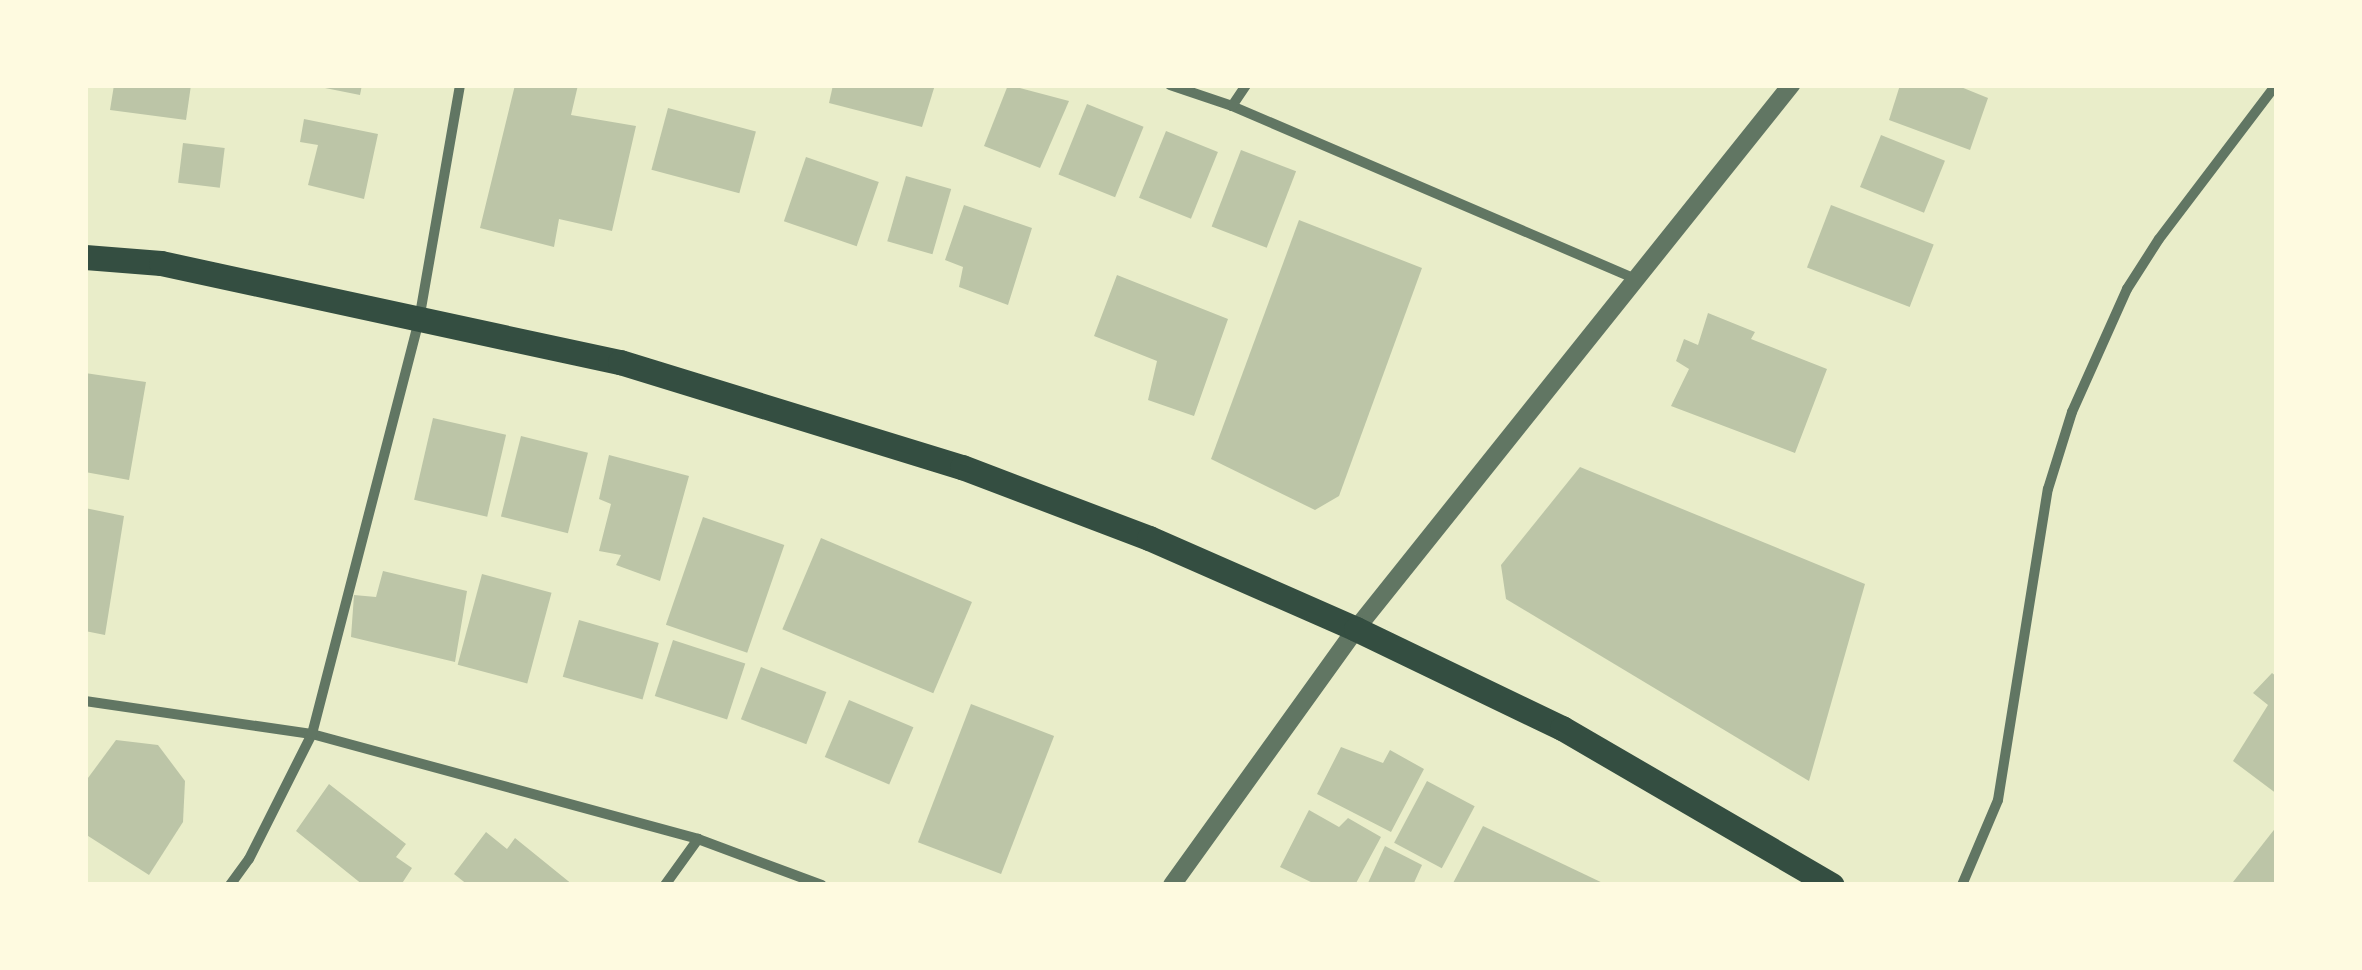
<!DOCTYPE html>
<html>
<head>
<meta charset="utf-8">
<style>
	body { margin:0 }
	#map { position:relative; width:2362px; height:970px; overflow:hidden; background:#e9edc9; font-family:"Titillium Web",sans-serif }
	div>[style] { position:absolute }
	[style*='--x'] { left:calc(var(--x)*1px); top:calc(var(--y)*1px); width:calc(var(--w)*1px); rotate:calc(var(--a)*1deg) }
	.building>* { inset:0; background:#bcc5a7; transform-origin:0 0 }
	.minor>* { height:10px; margin:-5px; padding:0 5px; transform-origin:5px; border-radius:5px; background:#617663 }
	.tertiary>* { height:18px; margin:-9px; padding:0 9px; transform-origin:9px; border-radius:9px; background:#617663 }
	.primary>* { height:25px; margin:-12.5px; padding:0 12.5px; transform-origin:12.5px; border-radius:12.5px; background:#344e41 }
	span { translate:-50% -50%; white-space:nowrap; text-align:center; line-height:1.15; -webkit-text-stroke:8px #fefae0; paint-order:stroke }
	.frame { position:absolute; inset:0; border:88px solid #fefae0; pointer-events:none }
</style>
</head>
<body>
<div id="map">
	<div class="building">
		<i style="clip-path:polygon(114px 85px,191px 85px,186px 120px,110px 110px)"></i>
		<i style="clip-path:polygon(310px 85px,362px 85px,360px 95px)"></i>
		<i style="clip-path:polygon(515px 85px,578px 85px,571px 115px,636px 126px,612px 231px,559px 219px,554px 247px,480px 228px)"></i>
		<i style="clip-path:polygon(833px 85px,935px 85px,922px 127px,829px 103px)"></i>
		<i style="clip-path:polygon(1008px 85px,1069px 101px,1040px 168px,984px 146px)"></i>
		<i style="clip-path:polygon(1900px 85px,1956px 85px,1988px 98px,1970px 150px,1889px 120px)"></i>
		<i style="left:1087px;top:104px;width:61px;height:76px;rotate:22deg"></i>
		<i style="left:668px;top:108px;width:91px;height:64px;rotate:15deg"></i>
		<i style="clip-path:polygon(304px 119px,378px 134px,364px 199px,308px 185px,318px 145px,300px 142px)"></i>
		<i style="left:1166px;top:131px;width:56px;height:72px;rotate:22deg"></i>
		<i style="left:1881px;top:135px;width:69px;height:56px;rotate:22deg"></i>
		<i style="left:183px;top:143px;width:42px;height:40px;rotate:7deg"></i>
		<i style="left:1241px;top:150px;width:59px;height:82px;rotate:21deg"></i>
		<i style="left:806px;top:157px;width:77px;height:68px;rotate:19deg"></i>
		<i style="left:906px;top:176px;width:47px;height:68px;rotate:16deg"></i>
		<i style="clip-path:polygon(964px 205px,1032px 228px,1008px 305px,959px 287px,963px 267px,945px 260px)"></i>
		<i style="left:1831px;top:205px;width:110px;height:67px;rotate:21deg"></i>
		<i style="clip-path:polygon(1299px 220px,1422px 268px,1339px 496px,1315px 510px,1211px 459px)"></i>
		<i style="clip-path:polygon(1117px 275px,1228px 319px,1194px 416px,1148px 400px,1157px 361px,1094px 336px)"></i>
		<i style="clip-path:polygon(1708px 313px,1755px 332px,1751px 339px,1827px 369px,1795px 453px,1671px 406px,1689px 369px,1676px 361px,1684px 339px,1698px 345px)"></i>
		<i style="clip-path:polygon(85px 373px,146px 382px,129px 480px,85px 472px)"></i>
		<i style="left:433px;top:418px;width:75px;height:84px;rotate:13deg"></i>
		<i style="left:521px;top:436px;width:69px;height:83px;rotate:14deg"></i>
		<i style="clip-path:polygon(609px 455px,689px 476px,660px 581px,616px 565px,621px 555px,599px 551px,611px 504px,599px 499px)"></i>
		<i style="clip-path:polygon(1580px 467px,1865px 584px,1809px 781px,1506px 599px,1501px 565px)"></i>
		<i style="clip-path:polygon(85px 508px,124px 516px,105px 635px,85px 631px)"></i>
		<i style="left:703px;top:517px;width:86px;height:114px;rotate:19deg"></i>
		<i style="left:821px;top:538px;width:164px;height:99px;rotate:23deg"></i>
		<i style="clip-path:polygon(383px 571px,467px 591px,455px 662px,351px 637px,354px 595px,376px 597px)"></i>
		<i style="left:482px;top:574px;width:72px;height:94px;rotate:15deg"></i>
		<i style="left:579px;top:620px;width:83px;height:59px;rotate:16deg"></i>
		<i style="left:673px;top:640px;width:76px;height:59px;rotate:18deg"></i>
		<i style="left:761px;top:667px;width:70px;height:56px;rotate:21deg"></i>
		<i style="clip-path:polygon(2272px 673px,2277px 677px,2277px 794px,2233px 761px,2268px 705px,2253px 693px)"></i>
		<i style="left:849px;top:700px;width:70px;height:62px;rotate:23deg"></i>
		<i style="left:971px;top:704px;width:89px;height:148px;rotate:21deg"></i>
		<i style="clip-path:polygon(116px 740px,158px 745px,185px 781px,183px 822px,149px 875px,85px 834px,85px 782px)"></i>
		<i style="clip-path:polygon(1341px 747px,1383px 763px,1390px 750px,1424px 769px,1391px 832px,1317px 794px)"></i>
		<i style="left:1427px;top:781px;width:54px;height:70px;rotate:28deg"></i>
		<i style="clip-path:polygon(329px 784px,406px 844px,396px 857px,412px 868px,401px 885px,363px 885px,296px 831px)"></i>
		<i style="clip-path:polygon(1309px 810px,1339px 827px,1348px 818px,1381px 837px,1355px 885px,1317px 885px,1280px 867px)"></i>
		<i style="clip-path:polygon(1483px 826px,1607px 885px,1452px 885px)"></i>
		<i style="clip-path:polygon(2277px 826px,2277px 885px,2237px 885px,2233px 882px)"></i>
		<i style="clip-path:polygon(486px 832px,507px 849px,515px 838px,573px 885px,468px 885px,454px 874px)"></i>
		<i style="clip-path:polygon(1385px 846px,1422px 865px,1413px 885px,1367px 885px)"></i>
	</div>
	<div class="minor">
		<i style="--x:1170;--y:85;--w:65;--a:18.7"></i>
		<i style="--x:1232;--y:106;--w:441;--a:23.2"></i>
		<i style="--x:1232;--y:106;--w:25;--a:-56"></i>
		<i style="--x:85;--y:701;--w:229;--a:8.3"></i>
		<i style="--x:312;--y:734;--w:400;--a:15.2"></i>
		<i style="--x:698;--y:839;--w:132;--a:20.4"></i>
		<i style="--x:230;--y:885;--w:32;--a:-54"></i>
		<i style="--x:249;--y:859;--w:140;--a:-63.3"></i>
		<i style="--x:312;--y:734;--w:428;--a:-75.5"></i>
		<i style="--x:419;--y:320;--w:239;--a:-80.1"></i>
		<i style="--x:665;--y:885;--w:57;--a:-54.3"></i>
		<i style="--x:1962;--y:885;--w:92;--a:-67"></i>
		<i style="--x:1998;--y:800;--w:315;--a:-80.9"></i>
		<i style="--x:2048;--y:489;--w:81;--a:-72.7"></i>
		<i style="--x:2072;--y:412;--w:135;--a:-65.9"></i>
		<i style="--x:2127;--y:289;--w:59;--a:-57.4"></i>
		<i style="--x:2159;--y:239;--w:193;--a:-52.8"></i>
	</div>
	<div class="tertiary">
		<i style="--x:1172;--y:885;--w:315;--a:-54.3"></i>
		<i style="--x:1356;--y:629;--w:697;--a:-51.35"></i>
	</div>
	<div class="primary">
		<i style="--x:85;--y:257;--w:76;--a:4.5"></i>
		<i style="--x:161;--y:263;--w:470;--a:12.2"></i>
		<i style="--x:620;--y:362;--w:358;--a:17.1"></i>
		<i style="--x:962;--y:467;--w:200;--a:20.8"></i>
		<i style="--x:1149;--y:538;--w:226;--a:23.7"></i>
		<i style="--x:1356;--y:629;--w:229;--a:25.7"></i>
		<i style="--x:1562;--y:728;--w:312;--a:30.2"></i>
	</div>
	<div class="frame"></div>
</div>
</body>
</html>
